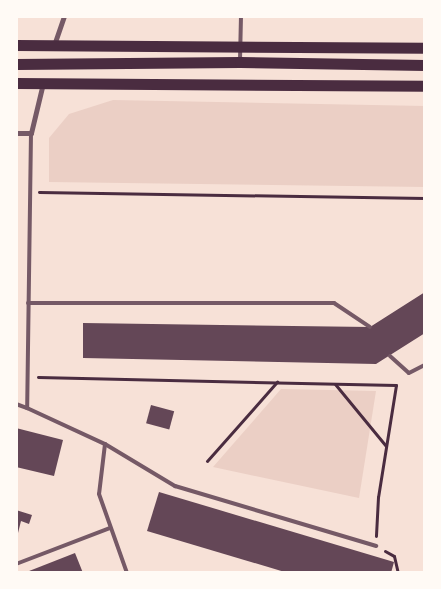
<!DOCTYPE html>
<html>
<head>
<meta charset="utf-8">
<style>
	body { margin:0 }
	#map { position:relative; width:441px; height:589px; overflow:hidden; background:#f7e1d7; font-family:"Source Serif 4",serif }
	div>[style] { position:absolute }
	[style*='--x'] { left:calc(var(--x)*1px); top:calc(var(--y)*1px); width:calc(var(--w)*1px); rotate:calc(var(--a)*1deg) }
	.green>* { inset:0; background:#ebcfc5 }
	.building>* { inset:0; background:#644757; transform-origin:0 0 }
	.path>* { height:3px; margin:-1.5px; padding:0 1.5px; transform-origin:1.5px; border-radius:1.5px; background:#4a2c40 }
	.service>* { height:4px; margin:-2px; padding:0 2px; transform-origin:2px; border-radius:2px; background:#755966 }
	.minor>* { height:5px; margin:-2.5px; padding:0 2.5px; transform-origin:2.5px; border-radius:2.5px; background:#755966 }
	.primary>* { height:11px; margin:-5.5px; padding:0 5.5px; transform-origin:5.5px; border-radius:5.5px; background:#4a2c40 }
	span { translate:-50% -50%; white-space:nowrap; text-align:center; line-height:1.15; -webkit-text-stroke:5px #fffaf5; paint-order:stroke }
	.frame { position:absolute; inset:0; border:18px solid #fffaf5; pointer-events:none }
</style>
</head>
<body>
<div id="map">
	<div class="green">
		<i style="clip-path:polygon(113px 100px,425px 106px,425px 187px,49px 182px,49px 138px,69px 114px)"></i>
		<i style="clip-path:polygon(281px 389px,376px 391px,359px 498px,213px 467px)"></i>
	</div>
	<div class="building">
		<i style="clip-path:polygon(425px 292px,425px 333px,376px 364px,83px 358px,83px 323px,370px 327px)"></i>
		<i style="left:151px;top:405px;width:24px;height:19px;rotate:15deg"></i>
		<i style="clip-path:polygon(16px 428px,63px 440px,54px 476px,16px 467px)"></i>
		<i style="clip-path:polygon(159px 492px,394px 562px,391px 573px,288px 573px,147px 531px)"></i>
		<i style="clip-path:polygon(16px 510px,32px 515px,29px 524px,21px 521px,17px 537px)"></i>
		<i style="clip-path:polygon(75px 553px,83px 573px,24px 573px)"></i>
	</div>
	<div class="path">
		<i style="--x:39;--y:192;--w:386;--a:0.9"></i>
		<i style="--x:38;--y:377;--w:358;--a:1.3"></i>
		<i style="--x:396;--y:385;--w:113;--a:99.1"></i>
		<i style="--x:378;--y:497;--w:39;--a:93"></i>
		<i style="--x:335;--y:384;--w:80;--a:50.6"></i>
		<i style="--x:207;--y:461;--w:106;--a:-48.5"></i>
		<i style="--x:385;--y:551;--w:10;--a:29"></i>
		<i style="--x:394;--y:556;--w:17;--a:77"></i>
	</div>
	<div class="service">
		<i style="--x:240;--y:60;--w:44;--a:-88.7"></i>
		<i style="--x:31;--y:133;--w:275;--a:90.8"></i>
		<i style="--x:27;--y:408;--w:86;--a:24.8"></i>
		<i style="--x:105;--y:444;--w:50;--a:96.8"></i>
		<i style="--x:99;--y:494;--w:84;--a:70.5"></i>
		<i style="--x:28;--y:303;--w:306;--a:0"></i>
		<i style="--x:334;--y:303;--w:43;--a:33.7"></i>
		<i style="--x:390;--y:356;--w:25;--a:42"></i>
		<i style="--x:409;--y:373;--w:18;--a:-27"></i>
		<i style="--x:16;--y:404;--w:12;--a:20"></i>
		<i style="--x:105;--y:444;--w:82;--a:31"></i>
		<i style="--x:175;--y:486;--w:210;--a:16.6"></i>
		<i style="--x:16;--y:564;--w:101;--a:-21"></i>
	</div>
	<div class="minor">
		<i style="--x:54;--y:45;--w:31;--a:-71"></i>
		<i style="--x:16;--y:133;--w:15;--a:0"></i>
		<i style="--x:31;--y:133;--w:51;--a:-76.5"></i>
	</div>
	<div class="primary">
		<i style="--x:16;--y:45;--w:409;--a:0.4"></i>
		<i style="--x:16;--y:64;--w:224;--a:-0.5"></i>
		<i style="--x:240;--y:62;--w:185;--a:0.9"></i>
		<i style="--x:16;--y:83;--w:409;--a:0.4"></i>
	</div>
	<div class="frame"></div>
</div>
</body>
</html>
